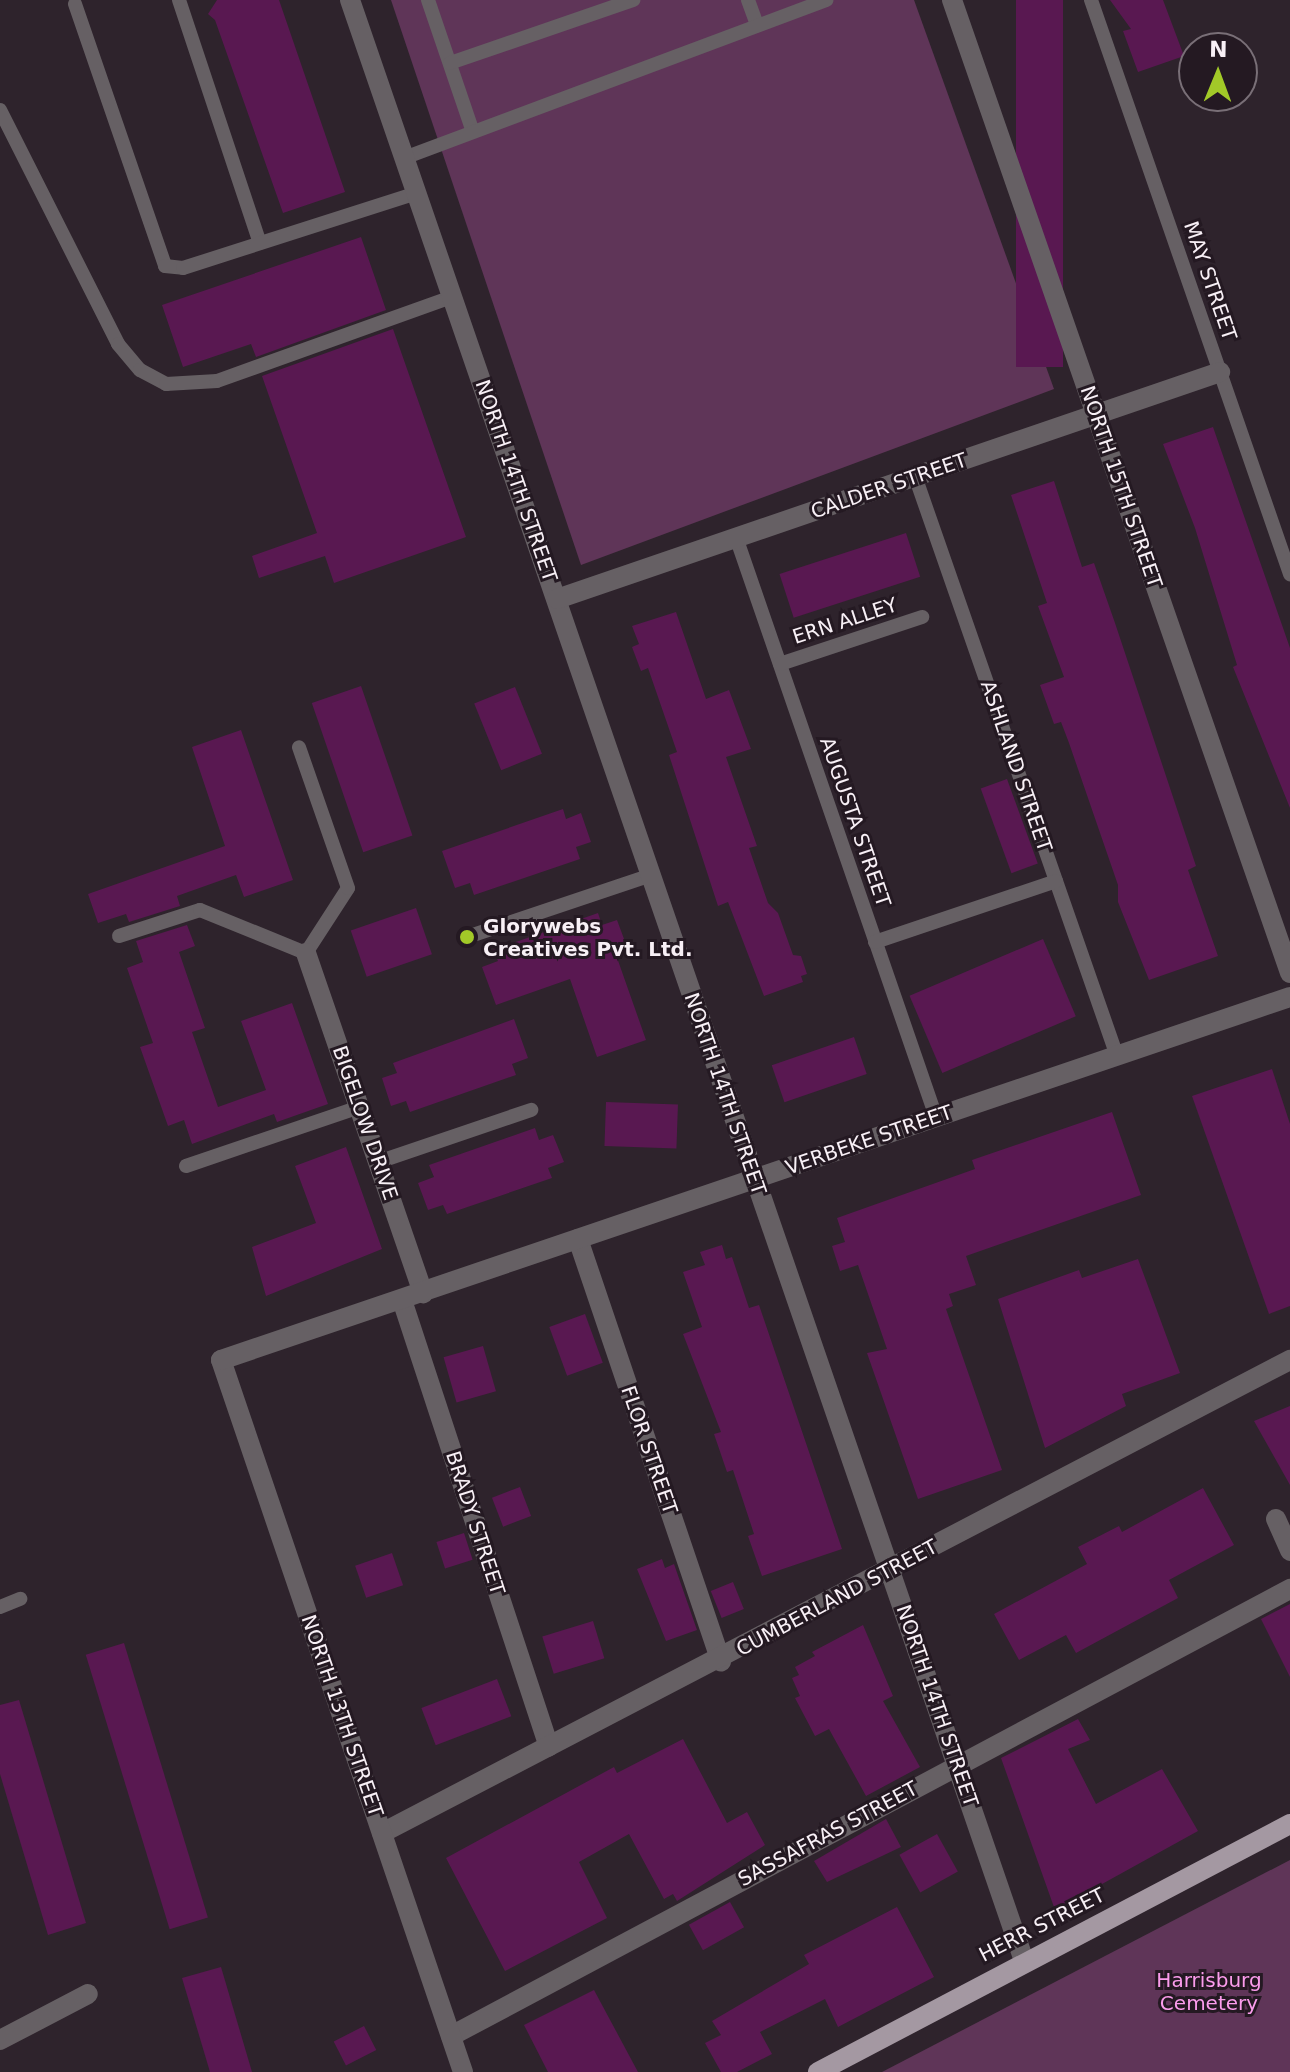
<!DOCTYPE html>
<html>
<head>
<meta charset="utf-8">
<style>
	body { margin:0 }
	#map { position:relative; width:1290px; height:2072px; overflow:hidden; background:#2e232c; font-family:"DejaVu Sans",sans-serif }
	div>[style] { position:absolute }
	[style*='--x'] { left:calc(var(--x)*1px); top:calc(var(--y)*1px); width:calc(var(--w)*1px); rotate:calc(var(--a)*1deg) }
	.green>* { inset:0; background:#5f3558 }
	.building>* { inset:0; background:#591851; transform-origin:0 0 }
	.service>* { height:14px; margin:-7px; padding:0 7px; transform-origin:7px; border-radius:7px; background:#666064 }
	.minor>* { height:20px; margin:-10px; padding:0 10px; transform-origin:10px; border-radius:10px; background:#666064 }
	.primary>* { height:20px; margin:-10px; padding:0 10px; transform-origin:10px; border-radius:10px; background:#a498a2 }
	.dots>* { width:22px; height:22px; translate:-50% -50%; box-sizing:border-box; border:4px solid #241922; border-radius:50% }
	span { translate:-50% -50%; white-space:nowrap; text-align:center; line-height:1.15; -webkit-text-stroke:6px #241922; paint-order:stroke }
	.street-label { font-size:20px; color:#f8f0f6 }
	.poi-label { font-size:20px; color:#f8f0f6; font-weight:700 }
	.left { translate:0 -50%; text-align:left }
	.park-label { font-size:20px; color:#fb9cec }
	.north { position:absolute; left:1178px; top:32px; width:80px; height:80px; box-sizing:border-box; background:#241922; border:2px solid #796f77; border-radius:50%; rotate:1deg; font-size:22px; font-weight:700; line-height:32px; text-align:center; color:#f8f0f6 }
	.north::after { content:''; display:block; margin:auto; width:28px; height:36px; background:#a2c928; clip-path:polygon(50% 0,100% 100%,50% 72%,0 100%) }
</style>
</head>
<body>
<div id="map">
	<div class="green">
		<i style="clip-path:polygon(391px 0,914px 0,1054px 389px,581px 565px)"></i>
		<i style="clip-path:polygon(1290px 1860px,1290px 2072px,882px 2072px)"></i>
	</div>
	<div class="building">
		<i style="clip-path:polygon(217px 0,279px 0,345px 192px,283px 213px,215px 20px,208px 14px)"></i>
		<i style="left:1016px;top:0;width:47px;height:367px"></i>
		<i style="clip-path:polygon(1110px 0,1163px 0,1184px 56px,1138px 72px,1123px 31px,1131px 29px)"></i>
		<i style="clip-path:polygon(361px 237px,386px 310px,256px 357px,251px 344px,183px 367px,162px 305px)"></i>
		<i style="clip-path:polygon(393px 329px,466px 537px,334px 583px,325px 556px,259px 578px,252px 556px,317px 533px,262px 376px)"></i>
		<i style="clip-path:polygon(1213px 427px,1290px 648px,1290px 808px,1233px 667px,1237px 665px,1195px 528px,1163px 444px)"></i>
		<i style="clip-path:polygon(1054px 481px,1082px 567px,1094px 563px,1115px 623px,1196px 866px,1188px 870px,1218px 956px,1149px 980px,1118px 902px,1118px 885px,1069px 743px,1061px 722px,1054px 724px,1040px 685px,1064px 677px,1038px 606px,1047px 603px,1011px 495px)"></i>
		<i style="left:906px;top:533px;width:46px;height:133px;rotate:72deg"></i>
		<i style="clip-path:polygon(676px 612px,706px 699px,729px 690px,751px 749px,726px 757px,757px 846px,749px 848px,768px 903px,778px 913px,793px 955px,801px 956px,807px 974px,801px 976px,803px 982px,764px 996px,728px 902px,718px 906px,669px 755px,677px 752px,648px 668px,641px 671px,632px 647px,639px 644px,632px 626px)"></i>
		<i style="left:361px;top:686px;width:158px;height:52px;rotate:71deg"></i>
		<i style="left:515px;top:687px;width:72px;height:44px;rotate:68deg"></i>
		<i style="clip-path:polygon(241px 730px,293px 880px,244px 897px,236px 875px,177px 896px,180px 906px,129px 922px,126px 914px,98px 923px,88px 894px,225px 846px,192px 747px)"></i>
		<i style="left:1007px;top:779px;width:90px;height:28px;rotate:70deg"></i>
		<i style="clip-path:polygon(563px 809px,566px 819px,581px 813px,591px 842px,576px 847px,580px 859px,474px 895px,470px 883px,455px 888px,442px 851px)"></i>
		<i style="left:416px;top:908px;width:49px;height:69px;rotate:71deg"></i>
		<i style="clip-path:polygon(598px 913px,602px 925px,617px 920px,627px 947px,615px 952px,646px 1040px,597px 1057px,570px 979px,496px 1005px,482px 967px,498px 961px,493px 950px)"></i>
		<i style="clip-path:polygon(187px 925px,195px 946px,179px 952px,205px 1028px,192px 1032px,218px 1107px,266px 1090px,241px 1021px,292px 1003px,328px 1104px,277px 1122px,274px 1114px,192px 1144px,184px 1120px,168px 1126px,140px 1047px,153px 1043px,127px 968px,143px 962px,136px 941px)"></i>
		<i style="left:1043px;top:939px;width:84px;height:145px;rotate:67deg"></i>
		<i style="clip-path:polygon(514px 1019px,528px 1058px,512px 1064px,516px 1075px,410px 1112px,406px 1101px,391px 1106px,382px 1078px,397px 1073px,393px 1063px)"></i>
		<i style="left:854px;top:1037px;width:39px;height:87px;rotate:71deg"></i>
		<i style="clip-path:polygon(1272px 1069px,1290px 1124px,1290px 1306px,1269px 1314px,1192px 1096px)"></i>
		<i style="left:606px;top:1102px;width:72px;height:44px;rotate:2deg"></i>
		<i style="clip-path:polygon(1112px 1112px,1141px 1195px,966px 1256px,976px 1285px,949px 1294px,953px 1306px,946px 1309px,1002px 1470px,918px 1499px,867px 1353px,887px 1349px,858px 1265px,840px 1271px,832px 1246px,845px 1242px,837px 1218px,975px 1169px,972px 1160px)"></i>
		<i style="clip-path:polygon(535px 1128px,539px 1140px,553px 1135px,564px 1162px,548px 1168px,552px 1178px,447px 1214px,443px 1205px,428px 1210px,418px 1183px,434px 1177px,429px 1165px)"></i>
		<i style="clip-path:polygon(346px 1147px,382px 1249px,266px 1296px,252px 1247px,316px 1223px,295px 1166px)"></i>
		<i style="clip-path:polygon(722px 1245px,726px 1259px,732px 1257px,749px 1308px,759px 1305px,842px 1549px,762px 1576px,748px 1536px,754px 1534px,733px 1470px,727px 1472px,714px 1434px,721px 1432px,683px 1334px,702px 1327px,683px 1272px,705px 1265px,700px 1252px)"></i>
		<i style="clip-path:polygon(1138px 1259px,1180px 1373px,1122px 1394px,1126px 1406px,1045px 1448px,998px 1299px,1079px 1270px,1082px 1278px)"></i>
		<i style="left:585px;top:1314px;width:52px;height:38px;rotate:70deg"></i>
		<i style="left:483px;top:1346px;width:47px;height:41px;rotate:74deg"></i>
		<i style="clip-path:polygon(1290px 1406px,1290px 1485px,1254px 1421px)"></i>
		<i style="left:520px;top:1487px;width:31px;height:30px;rotate:69deg"></i>
		<i style="clip-path:polygon(1203px 1488px,1234px 1545px,1169px 1580px,1178px 1598px,1076px 1653px,1066px 1635px,1019px 1660px,994px 1614px,1087px 1564px,1078px 1547px,1119px 1526px,1122px 1532px)"></i>
		<i style="left:464px;top:1533px;width:28px;height:29px;rotate:72deg"></i>
		<i style="left:392px;top:1553px;width:34px;height:39px;rotate:71deg"></i>
		<i style="clip-path:polygon(662px 1559px,665px 1568px,674px 1564px,697px 1630px,666px 1641px,637px 1569px)"></i>
		<i style="left:733px;top:1582px;width:29px;height:24px;rotate:68deg"></i>
		<i style="clip-path:polygon(1290px 1604px,1290px 1677px,1261px 1619px)"></i>
		<i style="left:593px;top:1621px;width:39px;height:53px;rotate:73deg"></i>
		<i style="clip-path:polygon(863px 1625px,893px 1696px,883px 1701px,920px 1767px,866px 1796px,829px 1729px,815px 1736px,795px 1698px,800px 1696px,792px 1678px,799px 1675px,795px 1667px,815px 1656px,812px 1652px)"></i>
		<i style="left:124px;top:1643px;width:287px;height:40px;rotate:73deg"></i>
		<i style="left:497px;top:1679px;width:40px;height:81px;rotate:69deg"></i>
		<i style="clip-path:polygon(19px 1700px,86px 1923px,48px 1935px,0 1774px,0 1705px)"></i>
		<i style="clip-path:polygon(1078px 1719px,1090px 1740px,1068px 1749px,1096px 1804px,1162px 1769px,1198px 1831px,1055px 1910px,1001px 1758px)"></i>
		<i style="clip-path:polygon(683px 1739px,727px 1823px,747px 1812px,765px 1845px,677px 1901px,673px 1894px,664px 1899px,629px 1834px,579px 1862px,607px 1918px,505px 1971px,446px 1858px,614px 1767px,617px 1773px)"></i>
		<i style="clip-path:polygon(886px 1819px,901px 1847px,827px 1882px,814px 1861px)"></i>
		<i style="left:937px;top:1834px;width:43px;height:43px;rotate:61deg"></i>
		<i style="left:730px;top:1902px;width:29px;height:47px;rotate:61deg"></i>
		<i style="clip-path:polygon(897px 1907px,934px 1977px,838px 2027px,825px 1999px,760px 2032px,772px 2054px,737px 2072px,721px 2072px,705px 2043px,721px 2035px,712px 2021px,809px 1964px,804px 1955px)"></i>
		<i style="clip-path:polygon(221px 1967px,234px 2011px,252px 2072px,210px 2072px,182px 1978px)"></i>
		<i style="clip-path:polygon(594px 1990px,638px 2072px,548px 2072px,524px 2025px)"></i>
		<i style="left:364px;top:2026px;width:27px;height:34px;rotate:63deg"></i>
	</div>
	<div class="service">
		<i style="--x:179;--y:0;--w:256;--a:71.6"></i>
		<i style="--x:428;--y:0;--w:139;--a:71.2"></i>
		<i style="--x:748;--y:0;--w:27;--a:70"></i>
		<i style="--x:1091;--y:0;--w:608;--a:70.88"></i>
		<i style="--x:75;--y:4;--w:277;--a:71"></i>
		<i style="--x:165;--y:266;--w:18;--a:6"></i>
		<i style="--x:183;--y:268;--w:246;--a:-17.8"></i>
		<i style="--x:450;--y:63;--w:194;--a:-19"></i>
		<i style="--x:0;--y:110;--w:262;--a:63.2"></i>
		<i style="--x:118;--y:344;--w:34;--a:50"></i>
		<i style="--x:140;--y:370;--w:30;--a:28"></i>
		<i style="--x:166;--y:384;--w:51;--a:-3.4"></i>
		<i style="--x:217;--y:381;--w:250;--a:-19.7"></i>
		<i style="--x:404;--y:158;--w:451;--a:-20.5"></i>
		<i style="--x:915;--y:476;--w:614;--a:70.8"></i>
		<i style="--x:737;--y:540;--w:610;--a:70.97"></i>
		<i style="--x:780;--y:664;--w:150;--a:-18.3"></i>
		<i style="--x:119;--y:936;--w:85;--a:-17.8"></i>
		<i style="--x:200;--y:910;--w:114;--a:22.1"></i>
		<i style="--x:306;--y:953;--w:77;--a:-57.1"></i>
		<i style="--x:348;--y:888;--w:149;--a:-109.2"></i>
		<i style="--x:467;--y:937;--w:191;--a:-18.6"></i>
		<i style="--x:875;--y:942;--w:191;--a:-18.6"></i>
		<i style="--x:378;--y:1162;--w:162;--a:-18.8"></i>
		<i style="--x:186;--y:1166;--w:183;--a:-18.8"></i>
		<i style="--x:0;--y:1607;--w:22;--a:-22"></i>
	</div>
	<div class="minor">
		<i style="--x:350;--y:0;--w:2074;--a:71.03"></i>
		<i style="--x:952;--y:0;--w:1030;--a:70.84"></i>
		<i style="--x:557;--y:599;--w:701;--a:-18.9"></i>
		<i style="--x:306;--y:953;--w:360;--a:71"></i>
		<i style="--x:578;--y:1239;--w:446;--a:71.3"></i>
		<i style="--x:402;--y:1300;--w:470;--a:71.8"></i>
		<i style="--x:1276;--y:1519;--w:35;--a:66"></i>
		<i style="--x:382;--y:1833;--w:1024;--a:-27.52"></i>
		<i style="--x:451;--y:2036;--w:951;--a:-28.05"></i>
		<i style="--x:0;--y:2040;--w:99;--a:-27.6"></i>
		<i style="--x:463;--y:2072;--w:752;--a:-108.77"></i>
		<i style="--x:221;--y:1360;--w:1129;--a:-18.76"></i>
	</div>
	<div class="primary">
		<i style="--x:818;--y:2072;--w:533;--a:-27.72"></i>
	</div>
	<div class="dots">
		<i style="left:467px;top:937px;background:#a2c928"></i>
	</div>
	<div class="street-label">
		<span style="left:1210px;top:281px;rotate:71deg">MAY STREET</span>
		<span style="left:516px;top:481px;rotate:71deg">NORTH 14TH STREET</span>
		<span style="left:889px;top:486px;rotate:-19deg">CALDER STREET</span>
		<span style="left:1121px;top:487px;rotate:71deg">NORTH 15TH STREET</span>
		<span style="left:845px;top:621px;rotate:-18deg">ERN ALLEY</span>
		<span style="left:1016px;top:766px;rotate:71deg">ASHLAND STREET</span>
		<span style="left:855px;top:822px;rotate:71deg">AUGUSTA STREET</span>
		<span style="left:725px;top:1094px;rotate:71deg">NORTH 14TH STREET</span>
		<span style="left:365px;top:1123px;rotate:71deg">BIGELOW DRIVE</span>
		<span style="left:869px;top:1140px;rotate:-19deg">VERBEKE STREET</span>
		<span style="left:649px;top:1450px;rotate:71deg">FLOR STREET</span>
		<span style="left:475px;top:1523px;rotate:72deg">BRADY STREET</span>
		<span style="left:837px;top:1598px;rotate:-28deg">CUMBERLAND STREET</span>
		<span style="left:937px;top:1706px;rotate:71deg">NORTH 14TH STREET</span>
		<span style="left:342px;top:1716px;rotate:71deg">NORTH 13TH STREET</span>
		<span style="left:828px;top:1834px;rotate:-28deg">SASSAFRAS STREET</span>
		<span style="left:1042px;top:1925px;rotate:-27deg">HERR STREET</span>
	</div>
	<div class="poi-label">
		<span class="left" style="left:483px;top:938px">Glorywebs<br>Creatives Pvt. Ltd.</span>
	</div>
	<div class="park-label">
		<span style="left:1209px;top:1992px">Harrisburg<br>Cemetery</span>
	</div>
	<div class="north">N</div>
</div>
</body>
</html>
